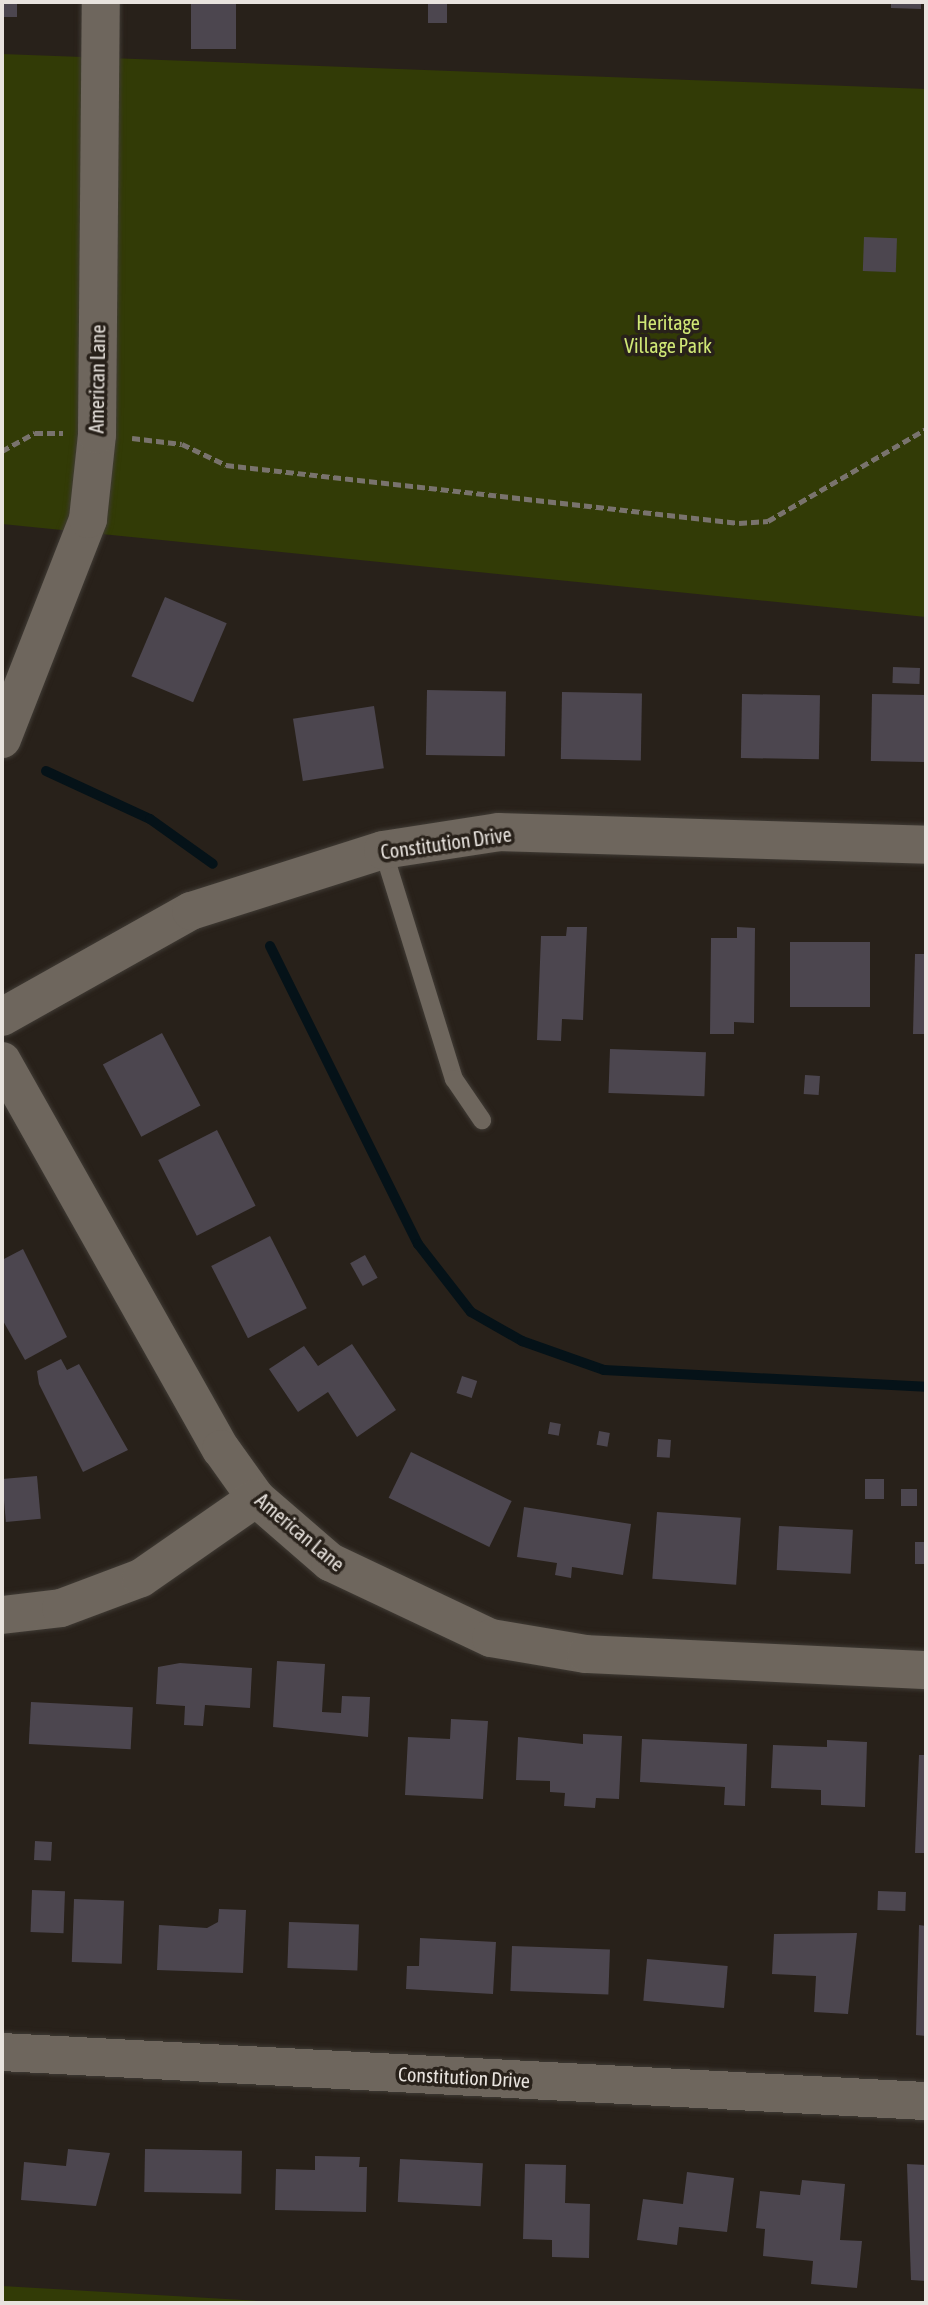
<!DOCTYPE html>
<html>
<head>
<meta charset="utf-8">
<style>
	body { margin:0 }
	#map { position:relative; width:928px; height:2305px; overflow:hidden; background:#28211a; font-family:"Asap Condensed",sans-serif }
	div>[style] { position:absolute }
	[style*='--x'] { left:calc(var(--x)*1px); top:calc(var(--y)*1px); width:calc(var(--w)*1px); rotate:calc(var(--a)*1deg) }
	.green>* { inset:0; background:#323b06 }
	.stream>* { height:10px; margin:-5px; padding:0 5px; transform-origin:5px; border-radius:5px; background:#051218 }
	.building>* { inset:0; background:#4c464f; transform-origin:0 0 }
	.path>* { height:5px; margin-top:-2.5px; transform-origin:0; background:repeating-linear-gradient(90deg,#79736d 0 8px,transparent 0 12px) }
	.roads { filter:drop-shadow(0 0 2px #403b35) drop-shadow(0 0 2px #403b35) }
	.service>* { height:18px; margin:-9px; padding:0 9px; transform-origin:9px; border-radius:9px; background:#6e665d }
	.minor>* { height:38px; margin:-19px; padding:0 19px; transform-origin:19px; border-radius:19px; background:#6e665d }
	span { translate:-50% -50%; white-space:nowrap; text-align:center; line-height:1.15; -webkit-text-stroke:7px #28211a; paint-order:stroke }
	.park-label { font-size:20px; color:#d0e876 }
	.street-label { font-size:20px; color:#e8e3de }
	.frame { position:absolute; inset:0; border:4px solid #e8e3de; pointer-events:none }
</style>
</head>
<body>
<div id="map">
	<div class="green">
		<i style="clip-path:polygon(2px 54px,926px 89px,926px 617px,2px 524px)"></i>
		<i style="clip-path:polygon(2px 2286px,293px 2303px,2px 2303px)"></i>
	</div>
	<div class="stream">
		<i style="--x:46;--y:771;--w:115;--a:24.8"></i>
		<i style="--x:150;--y:819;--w:77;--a:35.5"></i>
		<i style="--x:270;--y:946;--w:333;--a:63.6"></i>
		<i style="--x:418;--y:1244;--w:86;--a:52.1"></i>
		<i style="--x:471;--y:1312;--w:59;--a:29.6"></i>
		<i style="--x:522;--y:1341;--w:87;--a:19.5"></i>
		<i style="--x:604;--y:1370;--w:322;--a:3"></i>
	</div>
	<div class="building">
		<i style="left:2px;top:2px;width:15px;height:15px"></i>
		<i style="left:191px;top:2px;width:45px;height:47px"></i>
		<i style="left:428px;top:2px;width:19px;height:21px"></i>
		<i style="clip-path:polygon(891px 2px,921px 2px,921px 9px,891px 8px)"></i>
		<i style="left:864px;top:237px;width:33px;height:34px;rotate:2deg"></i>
		<i style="left:165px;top:597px;width:67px;height:86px;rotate:23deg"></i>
		<i style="left:893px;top:667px;width:27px;height:16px;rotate:2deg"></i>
		<i style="left:427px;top:690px;width:79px;height:65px;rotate:1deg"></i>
		<i style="left:562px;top:692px;width:80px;height:67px;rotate:1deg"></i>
		<i style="left:742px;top:694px;width:78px;height:64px;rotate:1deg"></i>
		<i style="left:872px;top:694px;width:54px;height:67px;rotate:1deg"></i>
		<i style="left:374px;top:706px;width:63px;height:82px;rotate:81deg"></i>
		<i style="clip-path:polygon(567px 927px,587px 927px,583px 1020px,562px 1019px,561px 1041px,537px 1040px,541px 936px,566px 936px)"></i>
		<i style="clip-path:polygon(737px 927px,755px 928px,754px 1023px,734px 1022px,734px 1034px,710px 1034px,711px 938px,737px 938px)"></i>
		<i style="left:790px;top:942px;width:80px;height:65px"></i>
		<i style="clip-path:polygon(915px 954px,926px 954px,926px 1034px,913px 1034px)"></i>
		<i style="left:162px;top:1033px;width:82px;height:67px;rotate:62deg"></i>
		<i style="left:610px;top:1049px;width:96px;height:44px;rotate:2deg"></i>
		<i style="left:805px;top:1075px;width:15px;height:19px;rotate:4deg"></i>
		<i style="left:217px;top:1130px;width:85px;height:66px;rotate:63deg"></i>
		<i style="left:270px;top:1236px;width:81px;height:66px;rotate:63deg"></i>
		<i style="clip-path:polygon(23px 1249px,67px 1337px,25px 1360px,2px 1319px,2px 1260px)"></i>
		<i style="left:365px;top:1255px;width:26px;height:17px;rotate:61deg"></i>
		<i style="clip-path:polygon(352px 1344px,396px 1410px,357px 1437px,328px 1392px,298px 1412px,269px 1369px,304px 1346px,318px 1366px)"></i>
		<i style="clip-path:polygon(61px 1359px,67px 1370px,79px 1364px,128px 1450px,83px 1472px,39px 1384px,37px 1371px)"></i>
		<i style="left:462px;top:1376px;width:16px;height:18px;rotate:18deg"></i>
		<i style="left:550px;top:1422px;width:11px;height:12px;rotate:10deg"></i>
		<i style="left:599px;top:1431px;width:11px;height:14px;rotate:10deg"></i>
		<i style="left:658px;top:1439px;width:13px;height:18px;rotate:4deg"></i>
		<i style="left:411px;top:1452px;width:112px;height:51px;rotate:26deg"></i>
		<i style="left:37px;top:1476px;width:43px;height:35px;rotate:85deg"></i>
		<i style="left:865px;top:1479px;width:19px;height:20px"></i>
		<i style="left:901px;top:1489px;width:16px;height:17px"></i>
		<i style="clip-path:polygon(524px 1507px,631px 1524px,623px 1575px,572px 1567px,571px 1578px,555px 1575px,557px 1563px,517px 1557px)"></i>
		<i style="left:657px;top:1512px;width:84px;height:67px;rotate:4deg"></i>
		<i style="left:779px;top:1526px;width:74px;height:44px;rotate:3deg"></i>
		<i style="left:915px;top:1542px;width:11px;height:22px"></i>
		<i style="clip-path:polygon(277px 1661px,325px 1664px,322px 1712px,341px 1713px,342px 1696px,370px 1697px,368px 1737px,273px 1727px)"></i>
		<i style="clip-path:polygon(180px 1663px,252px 1668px,250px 1708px,205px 1705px,203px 1726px,184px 1725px,185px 1706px,156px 1704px,158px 1667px)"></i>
		<i style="left:31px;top:1702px;width:102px;height:42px;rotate:3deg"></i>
		<i style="clip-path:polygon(451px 1719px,488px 1721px,483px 1799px,405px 1795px,408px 1737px,450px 1739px)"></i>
		<i style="clip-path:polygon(583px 1734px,622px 1736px,619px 1799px,596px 1798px,595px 1808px,564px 1806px,565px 1793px,550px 1792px,550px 1781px,516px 1780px,518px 1737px,583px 1744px)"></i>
		<i style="clip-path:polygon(642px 1739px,747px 1744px,745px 1806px,724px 1805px,725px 1787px,640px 1782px)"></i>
		<i style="clip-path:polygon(827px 1740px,867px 1742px,865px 1807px,821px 1805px,821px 1790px,771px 1788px,773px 1745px,827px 1747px)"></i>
		<i style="clip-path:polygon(919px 1755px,926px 1755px,926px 1853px,915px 1853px)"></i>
		<i style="left:35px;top:1841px;width:17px;height:19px;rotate:3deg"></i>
		<i style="left:32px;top:1890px;width:33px;height:42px;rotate:2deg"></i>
		<i style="left:878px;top:1891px;width:28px;height:19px;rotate:2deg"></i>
		<i style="left:74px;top:1899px;width:50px;height:63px;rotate:2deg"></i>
		<i style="clip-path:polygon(219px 1909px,246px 1910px,243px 1973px,157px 1970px,159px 1925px,207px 1928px,218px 1922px)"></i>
		<i style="left:289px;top:1922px;width:70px;height:46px;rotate:2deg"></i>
		<i style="clip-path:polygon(919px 1925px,926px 1926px,926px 2036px,916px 2035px)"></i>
		<i style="clip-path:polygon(857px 1933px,848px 2014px,814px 2012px,816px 1976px,772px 1974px,774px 1934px)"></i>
		<i style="clip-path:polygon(420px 1938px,496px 1942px,493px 1994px,406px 1989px,407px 1966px,419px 1966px)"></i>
		<i style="left:512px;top:1946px;width:98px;height:45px;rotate:2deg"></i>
		<i style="left:647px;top:1959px;width:81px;height:42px;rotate:5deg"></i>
		<i style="clip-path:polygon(68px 2149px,110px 2153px,96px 2206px,21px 2200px,24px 2162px,66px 2166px)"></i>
		<i style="left:145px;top:2149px;width:97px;height:43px;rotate:1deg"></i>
		<i style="clip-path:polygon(315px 2156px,360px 2157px,359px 2167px,367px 2167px,366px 2212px,275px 2210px,276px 2169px,315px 2170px)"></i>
		<i style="left:400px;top:2159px;width:83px;height:43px;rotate:3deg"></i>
		<i style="clip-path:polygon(525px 2164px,566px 2165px,565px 2203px,590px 2204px,589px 2258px,552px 2257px,552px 2240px,523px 2239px)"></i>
		<i style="clip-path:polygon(907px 2164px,926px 2165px,926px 2281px,911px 2280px)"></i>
		<i style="clip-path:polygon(687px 2172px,734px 2178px,727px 2232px,679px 2227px,677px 2245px,637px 2240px,643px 2199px,683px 2204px)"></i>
		<i style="clip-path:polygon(802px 2180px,845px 2184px,840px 2240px,862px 2241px,857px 2288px,811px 2284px,813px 2261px,763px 2256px,765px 2229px,756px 2228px,760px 2191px,800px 2195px)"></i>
	</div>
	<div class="path">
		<i style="--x:132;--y:438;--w:50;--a:6.8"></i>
		<i style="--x:182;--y:444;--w:49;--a:25.5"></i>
		<i style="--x:226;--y:465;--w:516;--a:6.45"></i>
		<i style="--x:739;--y:523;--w:29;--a:-4"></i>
		<i style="--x:768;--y:521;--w:183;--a:-30.2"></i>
		<i style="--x:2;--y:451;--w:38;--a:-29"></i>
		<i style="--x:35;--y:433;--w:28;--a:0"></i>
	</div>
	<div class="roads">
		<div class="service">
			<i style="--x:383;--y:850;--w:240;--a:72.8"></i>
			<i style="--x:454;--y:1079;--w:50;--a:55.7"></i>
		</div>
		<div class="minor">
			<i style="--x:2;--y:739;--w:236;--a:-68.6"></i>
			<i style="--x:88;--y:519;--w:84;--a:-83.9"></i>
			<i style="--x:97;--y:435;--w:433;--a:-89.5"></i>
			<i style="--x:2;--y:1017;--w:217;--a:-29.3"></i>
			<i style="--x:191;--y:911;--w:201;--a:-17.6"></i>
			<i style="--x:383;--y:850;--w:117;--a:-8.8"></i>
			<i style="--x:499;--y:832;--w:427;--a:1.7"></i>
			<i style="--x:2;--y:1061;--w:446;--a:60.6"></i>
			<i style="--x:221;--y:1449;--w:60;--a:54.5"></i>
			<i style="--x:256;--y:1498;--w:98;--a:40.9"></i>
			<i style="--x:330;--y:1562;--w:178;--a:25.3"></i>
			<i style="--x:491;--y:1638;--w:96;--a:9.6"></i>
			<i style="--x:586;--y:1654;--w:340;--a:2.7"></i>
			<i style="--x:2;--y:1615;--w:59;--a:-6.8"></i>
			<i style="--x:61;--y:1608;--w:85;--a:-20.6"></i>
			<i style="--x:141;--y:1578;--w:140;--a:-34.8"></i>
			<i style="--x:2;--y:2052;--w:925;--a:3.04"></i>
		</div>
	</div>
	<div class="park-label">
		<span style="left:668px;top:334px">Heritage<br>Village Park</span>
	</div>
	<div class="street-label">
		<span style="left:97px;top:379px;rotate:-89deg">American Lane</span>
		<span style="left:446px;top:843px;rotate:-8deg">Constitution Drive</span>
		<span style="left:300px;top:1532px;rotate:40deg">American Lane</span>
		<span style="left:464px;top:2077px;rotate:3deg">Constitution Drive</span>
	</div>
	<div class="frame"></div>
</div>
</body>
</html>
